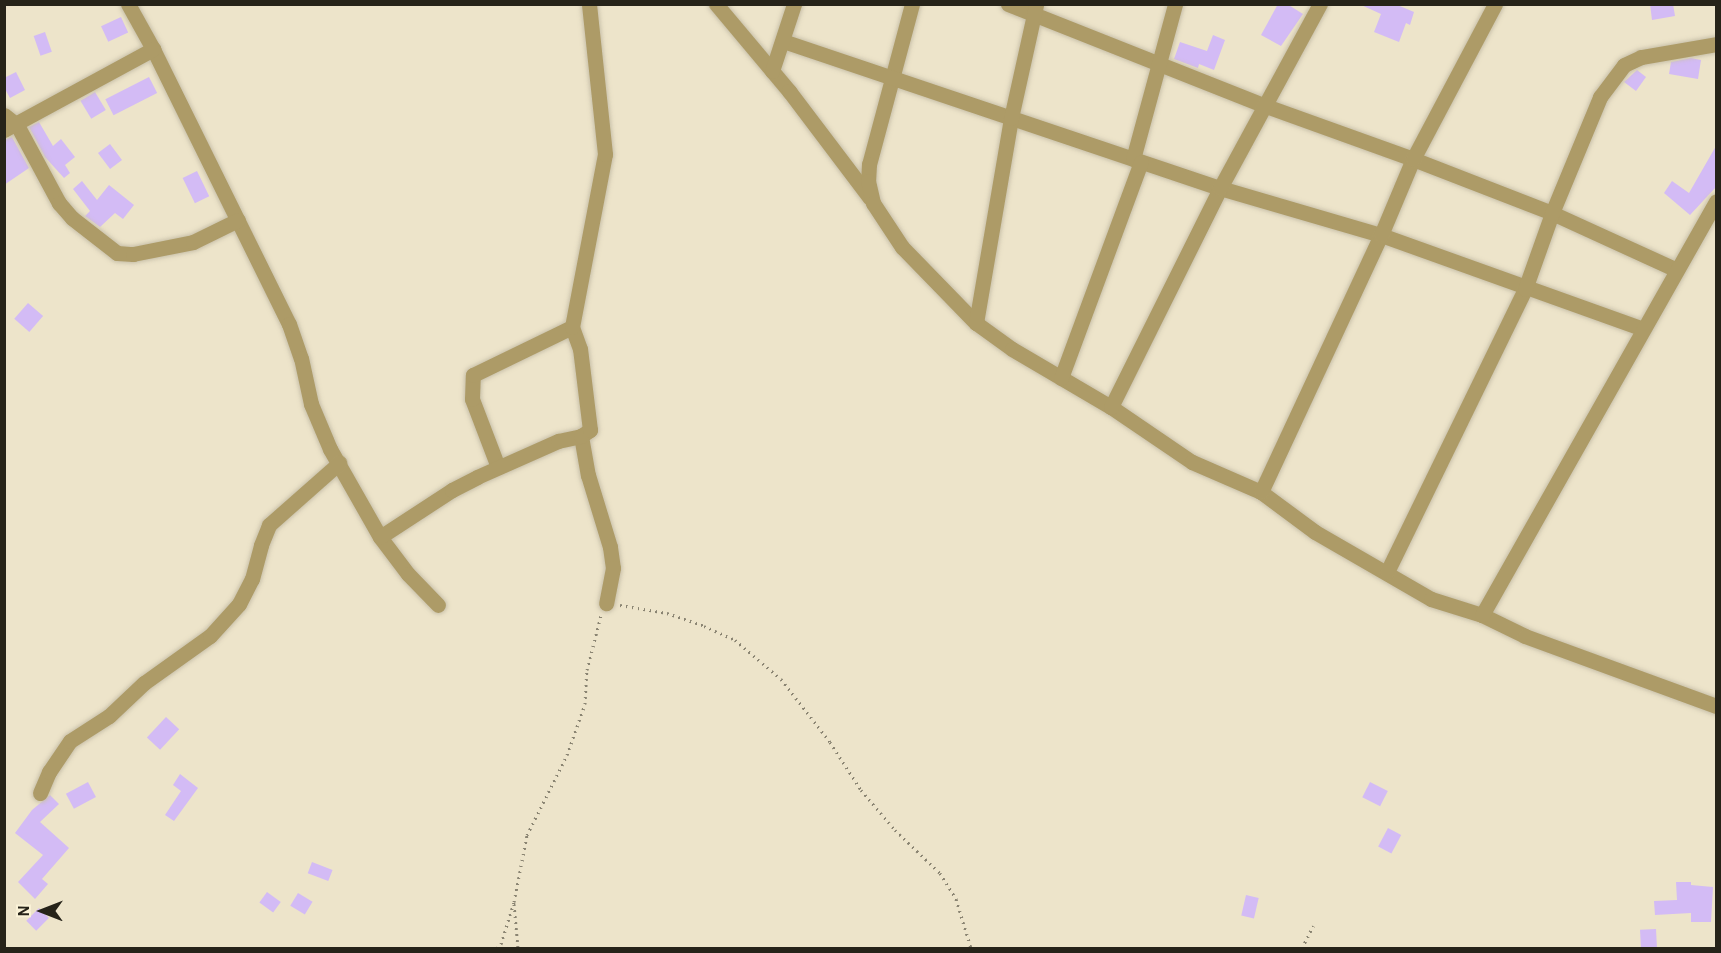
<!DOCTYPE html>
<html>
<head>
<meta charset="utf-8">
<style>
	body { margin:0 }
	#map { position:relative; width:1721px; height:953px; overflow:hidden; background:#ede4ca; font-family:"Alegreya Sans",sans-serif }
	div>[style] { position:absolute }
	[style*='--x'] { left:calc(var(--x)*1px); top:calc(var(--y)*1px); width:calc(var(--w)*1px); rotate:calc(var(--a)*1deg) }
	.building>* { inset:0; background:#d3bbf5; transform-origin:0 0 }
	.path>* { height:3px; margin-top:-1.5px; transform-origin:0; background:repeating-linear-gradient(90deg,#8a8472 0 1.5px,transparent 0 6px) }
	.roads { filter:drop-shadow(0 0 2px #c9c1aa) drop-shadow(0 0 2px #c9c1aa) }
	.minor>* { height:15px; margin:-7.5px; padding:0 7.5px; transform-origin:7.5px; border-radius:7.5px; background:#ad9b67 }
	span { translate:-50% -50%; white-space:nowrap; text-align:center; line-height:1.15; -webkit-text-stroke:6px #faf2d7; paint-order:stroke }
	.frame { position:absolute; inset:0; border:6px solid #262319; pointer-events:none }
	.north { position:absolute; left:12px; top:881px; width:60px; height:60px; -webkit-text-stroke:4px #faf2d7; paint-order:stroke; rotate:270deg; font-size:16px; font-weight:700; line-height:24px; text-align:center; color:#262319 }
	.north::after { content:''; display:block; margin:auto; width:21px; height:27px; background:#262319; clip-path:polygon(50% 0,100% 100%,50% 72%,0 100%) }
</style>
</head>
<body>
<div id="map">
	<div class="building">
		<i style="clip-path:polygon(1278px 4px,1287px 4px,1303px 14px,1281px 46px,1261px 35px)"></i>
		<i style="clip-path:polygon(1359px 4px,1395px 4px,1414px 12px,1410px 25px,1406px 23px,1399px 42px,1374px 32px,1381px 14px)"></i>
		<i style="clip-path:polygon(1650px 4px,1673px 4px,1675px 16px,1652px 20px)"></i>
		<i style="left:121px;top:17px;width:17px;height:22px;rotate:65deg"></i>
		<i style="left:45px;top:32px;width:21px;height:12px;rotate:71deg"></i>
		<i style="clip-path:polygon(1213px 35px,1225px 40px,1214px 70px,1199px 64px,1198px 68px,1174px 59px,1180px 42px,1207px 51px)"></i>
		<i style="clip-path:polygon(1691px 58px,1701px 60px,1698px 79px,1669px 74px,1671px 62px)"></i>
		<i style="clip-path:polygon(1637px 70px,1646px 77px,1636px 91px,1624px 82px)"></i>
		<i style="clip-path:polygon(16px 72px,25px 90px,10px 98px,4px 87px,4px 78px)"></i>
		<i style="left:149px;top:77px;width:18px;height:49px;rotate:63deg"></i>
		<i style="left:95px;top:92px;width:21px;height:17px;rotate:59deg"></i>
		<i style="clip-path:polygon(39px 122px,53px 146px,61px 139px,75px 157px,65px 165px,70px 173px,64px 178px,45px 157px,29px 127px)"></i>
		<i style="clip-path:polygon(12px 137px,29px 168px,4px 185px,4px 140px)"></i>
		<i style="left:110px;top:144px;width:20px;height:15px;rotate:53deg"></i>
		<i style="clip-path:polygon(1716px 146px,1716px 187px,1690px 215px,1664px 193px,1672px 181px,1689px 193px)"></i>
		<i style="left:197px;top:171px;width:28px;height:16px;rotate:64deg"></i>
		<i style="clip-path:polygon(82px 181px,97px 200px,109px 185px,134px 205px,123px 219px,115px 213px,100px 227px,85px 216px,90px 211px,73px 189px)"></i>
		<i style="left:28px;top:303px;width:20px;height:21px;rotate:41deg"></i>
		<i style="left:166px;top:717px;width:18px;height:28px;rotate:43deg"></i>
		<i style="clip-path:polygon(180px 774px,198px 788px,174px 821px,165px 815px,181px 791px,173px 785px)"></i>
		<i style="left:88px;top:782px;width:17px;height:25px;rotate:62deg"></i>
		<i style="left:1370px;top:782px;width:20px;height:17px;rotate:27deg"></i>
		<i style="clip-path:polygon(50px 795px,59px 804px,40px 822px,69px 848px,42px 879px,48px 884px,35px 899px,18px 882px,43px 855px,15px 833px,32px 810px)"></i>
		<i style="left:1388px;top:828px;width:15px;height:21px;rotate:28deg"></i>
		<i style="left:312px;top:862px;width:22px;height:12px;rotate:21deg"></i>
		<i style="clip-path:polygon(1676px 882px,1691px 882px,1691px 885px,1713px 887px,1711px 922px,1691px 922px,1691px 913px,1655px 915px,1654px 901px,1677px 900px)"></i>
		<i style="left:267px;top:892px;width:17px;height:13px;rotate:36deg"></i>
		<i style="left:298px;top:893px;width:17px;height:15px;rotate:31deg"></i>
		<i style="left:1246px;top:895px;width:13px;height:21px;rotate:13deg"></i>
		<i style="left:39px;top:908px;width:14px;height:18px;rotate:45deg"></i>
		<i style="left:1656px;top:929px;width:19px;height:16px;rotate:87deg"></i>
	</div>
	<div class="path">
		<i style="--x:620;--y:605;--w:48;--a:9.7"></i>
		<i style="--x:667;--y:613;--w:39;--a:19"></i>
		<i style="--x:704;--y:626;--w:34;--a:24"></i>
		<i style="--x:735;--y:640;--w:60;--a:40.3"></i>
		<i style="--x:781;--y:679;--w:80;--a:52.1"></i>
		<i style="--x:830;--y:742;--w:57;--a:57.1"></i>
		<i style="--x:861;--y:790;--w:52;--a:49.6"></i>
		<i style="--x:895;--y:830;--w:62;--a:43.7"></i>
		<i style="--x:940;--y:873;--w:31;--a:58"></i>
		<i style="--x:956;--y:899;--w:51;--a:73"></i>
		<i style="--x:514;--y:904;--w:44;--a:84.8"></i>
		<i style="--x:497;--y:948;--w:6;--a:-45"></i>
		<i style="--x:501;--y:944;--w:44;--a:-72.8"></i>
		<i style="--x:514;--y:902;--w:68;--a:-79"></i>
		<i style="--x:527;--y:835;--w:89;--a:-63.4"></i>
		<i style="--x:567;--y:755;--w:54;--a:-70.6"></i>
		<i style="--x:585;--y:704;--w:34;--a:-87"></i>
		<i style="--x:587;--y:670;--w:57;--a:-75.7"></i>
		<i style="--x:1302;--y:948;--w:25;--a:-63"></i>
	</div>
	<div class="roads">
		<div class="minor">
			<i style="--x:128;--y:4;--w:51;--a:60.9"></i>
			<i style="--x:153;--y:49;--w:307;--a:63.7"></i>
			<i style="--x:289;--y:324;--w:36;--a:71"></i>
			<i style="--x:301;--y:358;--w:47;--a:77.7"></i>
			<i style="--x:311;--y:404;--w:49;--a:67.1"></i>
			<i style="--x:330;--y:449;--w:101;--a:60.4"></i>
			<i style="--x:380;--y:537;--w:46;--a:52.9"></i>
			<i style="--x:408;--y:574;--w:43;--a:45.9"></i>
			<i style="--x:716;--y:4;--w:114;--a:50"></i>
			<i style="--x:789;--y:91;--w:134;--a:52.9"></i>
			<i style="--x:912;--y:4;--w:166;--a:105"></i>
			<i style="--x:869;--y:164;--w:17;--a:93"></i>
			<i style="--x:868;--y:181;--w:23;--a:77"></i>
			<i style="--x:873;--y:203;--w:53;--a:56.6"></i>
			<i style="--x:902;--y:247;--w:106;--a:45.8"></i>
			<i style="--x:976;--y:323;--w:44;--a:35.8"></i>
			<i style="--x:1012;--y:349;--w:115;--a:30.4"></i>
			<i style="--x:1111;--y:407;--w:98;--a:34.2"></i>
			<i style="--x:1192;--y:462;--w:75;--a:23.5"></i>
			<i style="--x:1261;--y:492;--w:67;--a:36.5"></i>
			<i style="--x:1315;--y:532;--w:134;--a:30"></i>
			<i style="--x:1431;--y:599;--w:53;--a:17.4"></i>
			<i style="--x:1482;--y:615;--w:48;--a:26"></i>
			<i style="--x:1525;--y:636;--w:203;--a:20.1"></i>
			<i style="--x:1008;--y:4;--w:277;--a:21.6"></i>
			<i style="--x:1266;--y:106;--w:156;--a:19.8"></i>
			<i style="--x:1413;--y:159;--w:149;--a:21.2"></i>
			<i style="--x:1552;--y:213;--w:137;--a:24.5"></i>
			<i style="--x:783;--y:41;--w:461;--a:18.6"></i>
			<i style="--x:1220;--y:188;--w:168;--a:16.3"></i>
			<i style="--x:1381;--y:235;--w:278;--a:19.7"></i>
			<i style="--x:772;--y:71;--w:71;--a:-71.8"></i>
			<i style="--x:4;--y:115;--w:16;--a:38"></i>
			<i style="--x:17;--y:125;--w:89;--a:61.7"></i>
			<i style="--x:59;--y:203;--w:20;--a:49"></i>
			<i style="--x:72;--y:218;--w:57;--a:37.9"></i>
			<i style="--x:117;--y:253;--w:16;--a:4"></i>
			<i style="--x:133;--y:254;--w:61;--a:-11.3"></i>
			<i style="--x:193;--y:242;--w:50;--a:-26.1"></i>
			<i style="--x:4;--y:130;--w:170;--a:-28.5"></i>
			<i style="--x:1133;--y:159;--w:161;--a:-74.8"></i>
			<i style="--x:976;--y:323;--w:208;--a:-80.3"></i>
			<i style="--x:1011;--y:118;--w:116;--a:-77.5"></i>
			<i style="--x:1061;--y:378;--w:230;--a:-69.7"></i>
			<i style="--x:1111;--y:407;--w:245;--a:-63.5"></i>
			<i style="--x:1220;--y:188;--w:209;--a:-61.5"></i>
			<i style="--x:581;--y:436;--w:40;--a:80"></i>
			<i style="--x:588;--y:475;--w:75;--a:73"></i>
			<i style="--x:610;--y:547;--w:21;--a:82"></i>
			<i style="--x:613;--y:568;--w:36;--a:101"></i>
			<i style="--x:498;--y:467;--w:73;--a:-110.9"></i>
			<i style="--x:472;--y:399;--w:24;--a:-88"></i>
			<i style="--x:473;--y:375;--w:110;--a:-25.9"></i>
			<i style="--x:1261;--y:492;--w:284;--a:-65"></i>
			<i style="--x:1381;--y:235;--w:82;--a:-67.2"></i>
			<i style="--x:1413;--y:159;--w:175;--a:-62.1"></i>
			<i style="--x:380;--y:537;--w:86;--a:-33.1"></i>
			<i style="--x:452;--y:490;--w:28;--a:-27"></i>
			<i style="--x:477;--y:477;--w:89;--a:-24"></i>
			<i style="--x:558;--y:441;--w:24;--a:-12"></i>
			<i style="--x:581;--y:436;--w:11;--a:-34"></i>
			<i style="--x:590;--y:430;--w:82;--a:-97"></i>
			<i style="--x:580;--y:349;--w:23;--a:-110"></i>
			<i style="--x:572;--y:327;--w:176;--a:-79.2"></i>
			<i style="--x:605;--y:154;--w:151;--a:-96.1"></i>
			<i style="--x:1387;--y:572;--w:315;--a:-64"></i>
			<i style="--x:1525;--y:289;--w:81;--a:-70.4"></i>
			<i style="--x:1552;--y:213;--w:126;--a:-67.5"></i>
			<i style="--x:1600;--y:97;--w:40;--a:-53"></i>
			<i style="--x:1624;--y:65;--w:19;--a:-25"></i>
			<i style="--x:1641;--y:57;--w:76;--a:-9.8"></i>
			<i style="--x:1482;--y:615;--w:475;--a:-60.5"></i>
			<i style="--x:40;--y:793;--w:23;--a:-67"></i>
			<i style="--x:49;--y:772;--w:37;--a:-56"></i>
			<i style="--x:70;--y:741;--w:46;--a:-32.7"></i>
			<i style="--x:109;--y:716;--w:48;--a:-43.3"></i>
			<i style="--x:144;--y:683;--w:81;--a:-35.5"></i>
			<i style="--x:210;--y:636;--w:43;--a:-47.8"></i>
			<i style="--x:239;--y:604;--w:28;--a:-63"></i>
			<i style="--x:252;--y:579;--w:35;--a:-75"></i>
			<i style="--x:261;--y:545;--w:22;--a:-68"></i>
			<i style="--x:269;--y:525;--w:94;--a:-41.5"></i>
		</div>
	</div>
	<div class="frame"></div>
	<div class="north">N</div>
</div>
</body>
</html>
